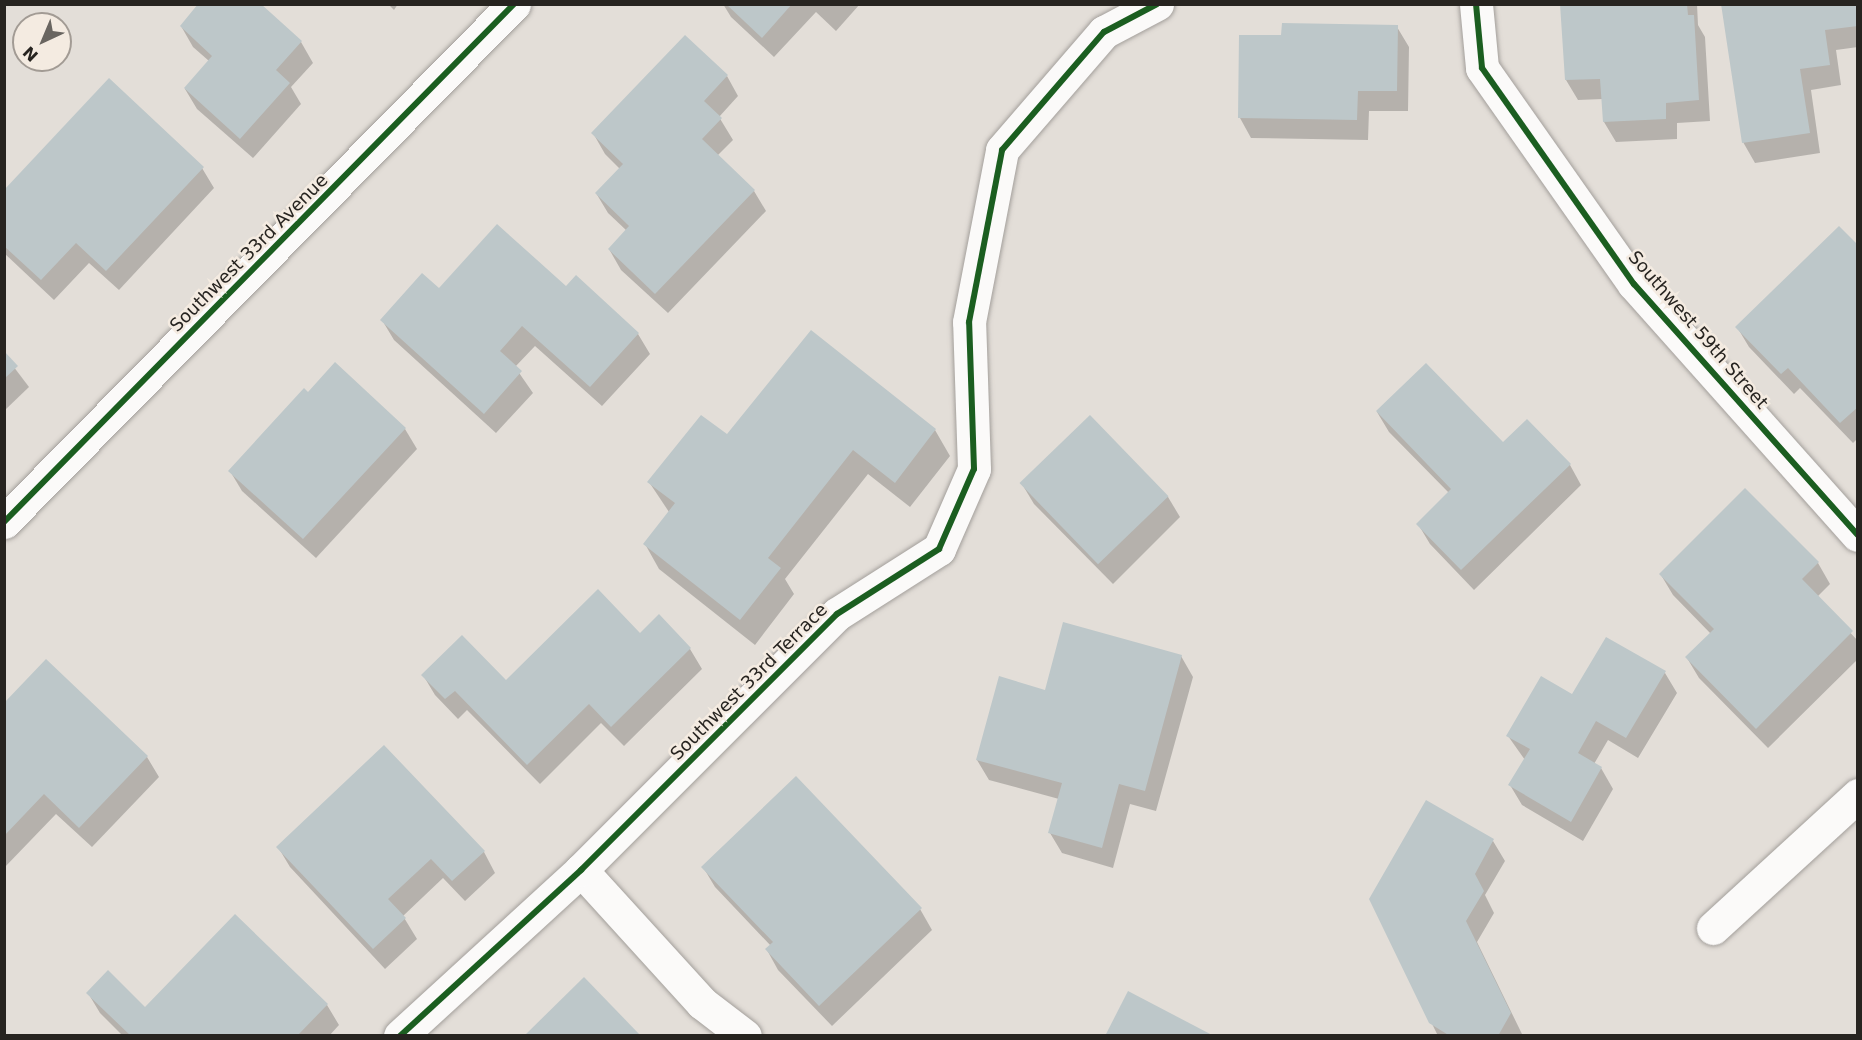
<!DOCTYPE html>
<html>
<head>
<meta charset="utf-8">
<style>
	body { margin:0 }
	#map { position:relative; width:1862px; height:1040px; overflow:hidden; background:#e3ded8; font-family:"DejaVu Sans",sans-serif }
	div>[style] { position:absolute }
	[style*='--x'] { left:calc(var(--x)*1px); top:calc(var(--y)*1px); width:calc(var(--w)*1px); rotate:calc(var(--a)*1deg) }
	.shadow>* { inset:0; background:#0003 }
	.building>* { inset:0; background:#bdc7c9; transform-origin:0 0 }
	.roads { filter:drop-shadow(0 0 2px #a39f9b) drop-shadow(0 0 2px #a39f9b) }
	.minor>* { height:33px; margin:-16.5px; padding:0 16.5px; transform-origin:16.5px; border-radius:16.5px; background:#fbfaf9 }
	.cycleway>* { height:6px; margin:-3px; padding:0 3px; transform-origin:3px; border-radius:3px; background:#1b5e20 }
	span { translate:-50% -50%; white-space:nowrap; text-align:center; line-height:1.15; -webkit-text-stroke:5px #f4ebe1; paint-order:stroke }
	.street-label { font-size:18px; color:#272420 }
	.frame { position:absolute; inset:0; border:6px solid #272420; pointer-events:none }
	.north { position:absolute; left:12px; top:12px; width:60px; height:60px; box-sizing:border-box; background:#f4ebe1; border:2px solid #a29b94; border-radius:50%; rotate:224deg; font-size:16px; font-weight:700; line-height:24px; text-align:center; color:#272420 }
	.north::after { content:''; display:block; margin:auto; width:21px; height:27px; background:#696560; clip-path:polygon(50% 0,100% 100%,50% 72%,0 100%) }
</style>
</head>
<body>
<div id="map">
	<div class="shadow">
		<i style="clip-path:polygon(258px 4px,301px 42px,313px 63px,291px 87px,301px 104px,253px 158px,197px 109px,185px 89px,209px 61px,193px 47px,181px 26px)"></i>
		<i style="clip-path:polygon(388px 4px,398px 4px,394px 10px)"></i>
		<i style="clip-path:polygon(723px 4px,860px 4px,836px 31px,816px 12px,774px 57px,731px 17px)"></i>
		<i style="clip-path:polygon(1561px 4px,1697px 4px,1698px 25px,1705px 37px,1710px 121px,1677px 123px,1677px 139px,1616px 142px,1604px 122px,1603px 99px,1578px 100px,1566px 80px)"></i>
		<i style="clip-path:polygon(1722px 4px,1858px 4px,1858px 47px,1836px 50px,1841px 85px,1811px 90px,1820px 153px,1755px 163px,1743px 142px)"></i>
		<i style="clip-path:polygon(1397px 27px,1409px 47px,1408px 111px,1369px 111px,1368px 140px,1251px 138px,1240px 118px,1283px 37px)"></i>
		<i style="clip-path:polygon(727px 76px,738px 96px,719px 117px,733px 140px,717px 156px,754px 191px,766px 211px,668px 313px,621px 270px,609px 249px,627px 231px,608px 213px,596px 193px,620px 169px,605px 154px,593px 133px)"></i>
		<i style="clip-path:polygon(202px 168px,214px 188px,119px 290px,89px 263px,54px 300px,4px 253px,4px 192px)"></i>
		<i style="clip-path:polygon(1858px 248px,1858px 438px,1853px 443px,1800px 388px,1794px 394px,1749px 347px,1737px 327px)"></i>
		<i style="clip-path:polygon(566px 288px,638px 334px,650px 354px,602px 406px,535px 346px,515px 367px,533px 393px,496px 433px,394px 340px,382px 320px,439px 290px)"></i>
		<i style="clip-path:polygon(811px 332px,935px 430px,950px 456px,910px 507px,868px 474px,785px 579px,794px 594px,755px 645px,659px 569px,645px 544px,669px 512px,649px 482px,727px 436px)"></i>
		<i style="clip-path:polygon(4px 354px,29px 387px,4px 411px)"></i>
		<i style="clip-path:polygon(308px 394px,405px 429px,417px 449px,316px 558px,242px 491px,230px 471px)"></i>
		<i style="clip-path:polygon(1377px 412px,1570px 465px,1581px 485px,1474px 590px,1430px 544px,1418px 524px,1449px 493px,1389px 432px)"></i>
		<i style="clip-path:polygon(1022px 484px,1168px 497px,1180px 517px,1113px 584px,1034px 504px)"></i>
		<i style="clip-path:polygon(1745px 490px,1818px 563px,1830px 584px,1817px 597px,1858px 641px,1858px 659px,1768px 748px,1699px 678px,1687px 658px,1711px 634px,1673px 595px,1661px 575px)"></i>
		<i style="clip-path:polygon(640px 635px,690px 649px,702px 669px,624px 746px,601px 723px,540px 784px,467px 710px,458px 719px,435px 695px,423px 675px,505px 682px)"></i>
		<i style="clip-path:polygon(1181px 656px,1193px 677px,1156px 811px,1130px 804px,1113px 868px,1062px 853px,1050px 833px,1059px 799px,989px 780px,977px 760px,1046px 692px)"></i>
		<i style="clip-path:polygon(1665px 673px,1677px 693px,1638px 758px,1608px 740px,1594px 764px,1601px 768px,1613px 789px,1583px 841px,1522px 805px,1510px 785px,1525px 760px,1508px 736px,1572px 696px)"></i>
		<i style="clip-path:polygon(4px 705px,147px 757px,159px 777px,92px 847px,56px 814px,4px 868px)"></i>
		<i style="clip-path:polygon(384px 747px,484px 852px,495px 873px,465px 901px,443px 878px,403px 916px,417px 939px,385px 969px,290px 867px,278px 847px)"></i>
		<i style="clip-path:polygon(1493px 841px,1505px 861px,1485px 895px,1494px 913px,1477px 942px,1522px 1034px,1438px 1036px,1371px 899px)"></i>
		<i style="clip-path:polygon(703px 867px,920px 909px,932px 930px,832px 1026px,778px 970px,767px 950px,771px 946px,715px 887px)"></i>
		<i style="clip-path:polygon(88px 993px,145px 1009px,327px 1005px,339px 1025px,329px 1036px,123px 1036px,100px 1013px)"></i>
	</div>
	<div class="building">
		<i style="clip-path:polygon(198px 4px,261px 4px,302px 41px,276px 70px,290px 83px,240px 139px,184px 88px,212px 56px,180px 26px)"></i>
		<i style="clip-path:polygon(726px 4px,792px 4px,762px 38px)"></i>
		<i style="clip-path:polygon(1560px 4px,1687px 4px,1688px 15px,1694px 15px,1699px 100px,1666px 103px,1666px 119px,1603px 122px,1600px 79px,1565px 80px)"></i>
		<i style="clip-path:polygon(1721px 4px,1858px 4px,1858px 26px,1825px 30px,1830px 65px,1800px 69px,1810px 133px,1742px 143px)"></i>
		<i style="clip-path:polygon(1282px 23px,1398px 25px,1397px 91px,1358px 91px,1357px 120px,1238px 118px,1239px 35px,1281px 35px)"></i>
		<i style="clip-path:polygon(685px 35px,728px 75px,704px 101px,722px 118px,702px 139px,755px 190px,655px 294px,608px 249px,629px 226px,595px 193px,623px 164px,591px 133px)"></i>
		<i style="clip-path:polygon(109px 78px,204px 167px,106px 271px,76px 243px,41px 280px,4px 246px,4px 190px)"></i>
		<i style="clip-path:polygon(497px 224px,566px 286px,576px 275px,639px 333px,590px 387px,522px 326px,500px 351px,522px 371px,484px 414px,380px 320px,422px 273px,439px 288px)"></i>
		<i style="clip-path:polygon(1839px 226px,1858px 245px,1858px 407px,1840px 423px,1788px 368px,1781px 374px,1735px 327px)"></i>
		<i style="clip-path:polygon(811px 330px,936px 429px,895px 483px,853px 450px,768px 558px,781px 568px,740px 620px,643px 544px,675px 503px,647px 482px,701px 415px,727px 434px)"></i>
		<i style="clip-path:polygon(4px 351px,18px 366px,4px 379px)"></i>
		<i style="clip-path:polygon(335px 362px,406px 428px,303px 539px,228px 471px,304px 388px,308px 392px)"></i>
		<i style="clip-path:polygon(1426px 363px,1503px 442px,1527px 419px,1571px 464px,1461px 570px,1416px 524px,1451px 489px,1376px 411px)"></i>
		<i style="left:1090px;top:415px;width:113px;height:98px;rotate:46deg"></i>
		<i style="clip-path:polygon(1745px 488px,1819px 562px,1802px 579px,1853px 631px,1756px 729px,1685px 657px,1714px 629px,1659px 574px)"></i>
		<i style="clip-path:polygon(598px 589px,640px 633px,659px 614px,691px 648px,611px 727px,589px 704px,527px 765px,455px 691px,445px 699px,421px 675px,462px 635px,506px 680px)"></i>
		<i style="clip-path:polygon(1063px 622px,1182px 655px,1145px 791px,1119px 784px,1102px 848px,1048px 833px,1062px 783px,976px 760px,999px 676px,1045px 690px)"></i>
		<i style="clip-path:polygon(1606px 637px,1666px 671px,1626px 738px,1596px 721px,1578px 753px,1602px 767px,1571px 822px,1508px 785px,1530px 749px,1506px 736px,1541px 676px,1572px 694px)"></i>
		<i style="clip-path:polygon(46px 659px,148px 756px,79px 828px,44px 794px,4px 836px,4px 703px)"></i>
		<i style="clip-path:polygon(384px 745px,485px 851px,452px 881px,431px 859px,388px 899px,406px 918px,373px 949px,276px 847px)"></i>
		<i style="clip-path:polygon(796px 776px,922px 908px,819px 1006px,765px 949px,773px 942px,701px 867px)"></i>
		<i style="clip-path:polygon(1426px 800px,1494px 839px,1475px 874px,1484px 891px,1466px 921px,1511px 1013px,1498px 1036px,1450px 1036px,1429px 1023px,1369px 899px)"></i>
		<i style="clip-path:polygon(235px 914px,328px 1004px,297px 1036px,131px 1036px,86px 993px,108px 970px,145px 1007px)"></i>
		<i style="clip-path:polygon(584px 977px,641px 1036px,524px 1036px)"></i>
		<i style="clip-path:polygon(1128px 991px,1214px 1036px,1105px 1036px)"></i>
	</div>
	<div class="roads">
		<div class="minor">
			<i style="--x:1476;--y:4;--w:64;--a:84.6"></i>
			<i style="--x:1482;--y:68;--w:264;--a:54.9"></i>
			<i style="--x:1634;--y:284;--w:336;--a:48.3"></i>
			<i style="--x:4;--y:522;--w:727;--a:-45.45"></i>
			<i style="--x:581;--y:870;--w:180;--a:47.7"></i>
			<i style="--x:702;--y:1003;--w:54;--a:37.5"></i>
			<i style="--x:1713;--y:928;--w:197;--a:-42.5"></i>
			<i style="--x:400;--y:1036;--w:246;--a:-42.5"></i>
			<i style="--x:581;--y:870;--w:362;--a:-45"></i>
			<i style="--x:837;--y:614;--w:121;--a:-32.5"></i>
			<i style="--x:939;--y:549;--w:87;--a:-66.4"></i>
			<i style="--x:974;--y:469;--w:147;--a:-91.9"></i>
			<i style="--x:969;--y:322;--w:175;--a:-79.1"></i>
			<i style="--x:1002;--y:150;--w:156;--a:-49.2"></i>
			<i style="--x:1104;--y:32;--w:60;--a:-27.8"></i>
		</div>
	</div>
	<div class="cycleway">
		<i style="--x:1476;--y:4;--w:64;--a:84.6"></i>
		<i style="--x:1482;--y:68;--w:264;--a:54.9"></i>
		<i style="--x:1634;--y:284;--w:336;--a:48.3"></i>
		<i style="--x:4;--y:522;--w:727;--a:-45.45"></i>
		<i style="--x:400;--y:1036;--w:246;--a:-42.5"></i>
		<i style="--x:581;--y:870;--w:362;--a:-45"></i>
		<i style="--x:837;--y:614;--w:121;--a:-32.5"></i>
		<i style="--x:939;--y:549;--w:87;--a:-66.4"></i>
		<i style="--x:974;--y:469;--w:147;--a:-91.9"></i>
		<i style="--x:969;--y:322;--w:175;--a:-79.1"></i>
		<i style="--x:1002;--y:150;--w:156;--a:-49.2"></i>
		<i style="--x:1104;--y:32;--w:60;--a:-27.8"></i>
	</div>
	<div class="street-label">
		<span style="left:249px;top:253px;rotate:-45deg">Southwest 33rd Avenue</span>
		<span style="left:1698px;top:330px;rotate:49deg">Southwest 59th Street</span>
		<span style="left:749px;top:682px;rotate:-45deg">Southwest 33rd Terrace</span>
	</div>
	<div class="frame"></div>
	<div class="north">N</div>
</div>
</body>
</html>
